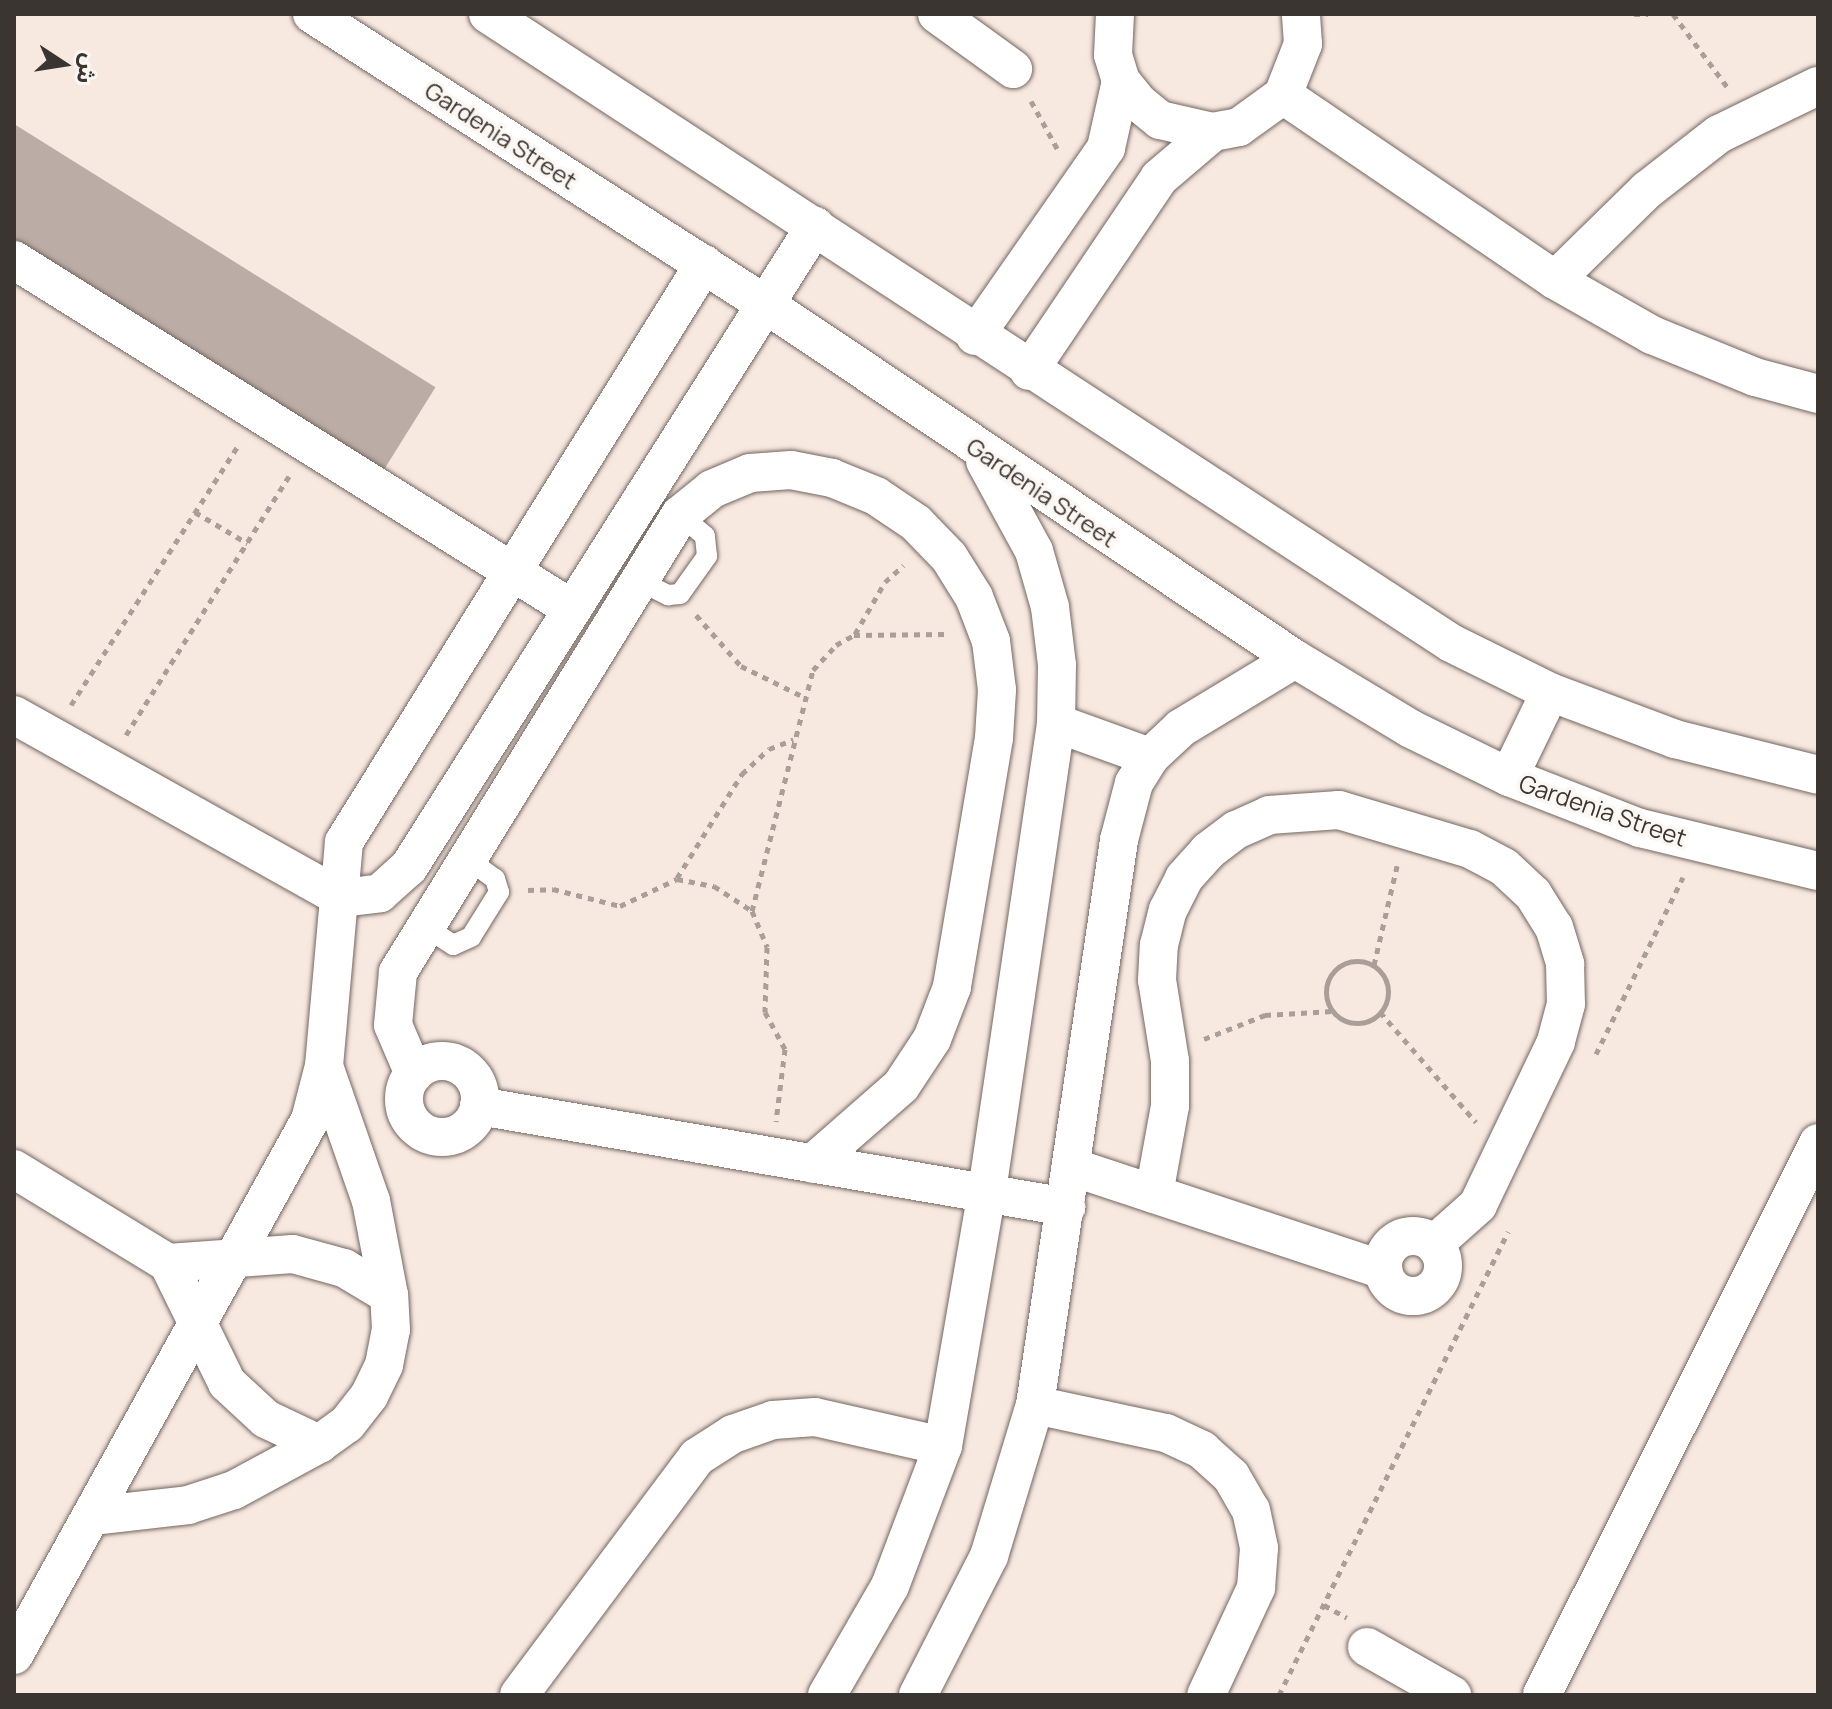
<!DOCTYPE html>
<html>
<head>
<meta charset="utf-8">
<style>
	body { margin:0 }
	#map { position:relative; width:1832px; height:1709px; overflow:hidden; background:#f7e8e0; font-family:Manrope,"Noto Sans Arabic",sans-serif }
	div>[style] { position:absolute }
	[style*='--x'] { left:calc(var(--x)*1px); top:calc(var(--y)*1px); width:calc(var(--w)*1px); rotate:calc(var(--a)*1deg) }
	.building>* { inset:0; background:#bbada5; transform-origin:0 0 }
	.path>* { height:5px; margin-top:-2.5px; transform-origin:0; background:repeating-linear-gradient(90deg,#a99e98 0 6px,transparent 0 12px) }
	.path>.ring { margin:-2.5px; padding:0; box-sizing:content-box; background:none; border:5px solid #a99e98; border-radius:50% }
	.roads { filter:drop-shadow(0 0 2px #73665f) drop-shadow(0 0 2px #73665f) }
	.lane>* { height:20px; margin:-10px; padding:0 10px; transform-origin:10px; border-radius:10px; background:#fff }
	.street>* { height:38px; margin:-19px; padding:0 19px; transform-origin:19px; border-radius:19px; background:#fff }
	.street>.ring { margin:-19px; padding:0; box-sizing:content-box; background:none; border:38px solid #fff; border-radius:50% }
	span { translate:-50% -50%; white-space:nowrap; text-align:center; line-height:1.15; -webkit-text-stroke:7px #fdf7f4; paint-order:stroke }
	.street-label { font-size:24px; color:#3b3532 }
	.frame { position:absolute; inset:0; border:16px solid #3b3532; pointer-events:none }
	.north { position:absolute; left:24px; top:24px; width:80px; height:80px; -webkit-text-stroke:6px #fdf7f4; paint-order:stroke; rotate:102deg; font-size:22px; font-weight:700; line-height:32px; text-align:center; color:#3b3532 }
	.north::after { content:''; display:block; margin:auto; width:28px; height:36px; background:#3b3532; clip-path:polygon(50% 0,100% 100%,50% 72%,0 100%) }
</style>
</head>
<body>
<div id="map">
	<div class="building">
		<i style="left:14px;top:124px;width:497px;height:112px;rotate:32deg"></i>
	</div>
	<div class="path">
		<i style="--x:1634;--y:14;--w:14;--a:0"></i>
		<i style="--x:1673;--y:14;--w:92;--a:53.4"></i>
		<i style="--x:1031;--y:101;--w:58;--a:61.2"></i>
		<i style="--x:195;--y:512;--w:61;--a:30.8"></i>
		<i style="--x:696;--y:615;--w:68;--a:48.6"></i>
		<i style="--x:741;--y:666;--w:70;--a:26.2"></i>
		<i style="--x:855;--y:634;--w:60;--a:-60"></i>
		<i style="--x:885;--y:582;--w:25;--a:-42"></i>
		<i style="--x:71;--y:705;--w:310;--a:-57.2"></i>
		<i style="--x:126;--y:735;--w:306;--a:-57.8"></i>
		<i style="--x:677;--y:878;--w:123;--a:-58"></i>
		<i style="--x:742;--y:774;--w:37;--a:-43"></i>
		<i style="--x:769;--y:749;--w:26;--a:-21"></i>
		<i style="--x:528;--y:890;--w:25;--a:-2"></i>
		<i style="--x:553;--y:889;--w:69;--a:14.2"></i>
		<i style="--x:620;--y:906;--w:63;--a:-25.3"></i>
		<i style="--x:677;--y:879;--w:38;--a:11"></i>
		<i style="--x:714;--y:886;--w:45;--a:33.3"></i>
		<i style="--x:752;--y:911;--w:39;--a:67"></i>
		<i style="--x:767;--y:947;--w:65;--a:91.8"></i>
		<i style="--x:765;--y:1012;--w:42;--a:61.6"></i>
		<i style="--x:785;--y:1049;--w:73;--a:97.1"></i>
		<i style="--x:752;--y:911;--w:249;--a:-75.8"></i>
		<i style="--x:813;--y:670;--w:34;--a:-47"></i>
		<i style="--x:836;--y:645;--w:21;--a:-29"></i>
		<i style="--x:854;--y:635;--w:93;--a:-0.6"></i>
		<i class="ring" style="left:1326px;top:961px;width:57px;height:57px"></i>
		<i style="--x:1374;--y:965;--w:102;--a:-76.9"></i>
		<i style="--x:1380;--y:1012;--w:146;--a:48.9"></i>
		<i style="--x:1204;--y:1039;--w:66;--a:-21.5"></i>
		<i style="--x:1265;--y:1015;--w:68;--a:-3.4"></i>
		<i style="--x:1596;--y:1054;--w:197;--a:-63.8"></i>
		<i style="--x:1324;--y:1605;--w:26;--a:29"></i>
		<i style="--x:1279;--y:1695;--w:517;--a:-63.68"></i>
	</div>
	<div class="roads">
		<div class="lane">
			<i style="--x:638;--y:580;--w:34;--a:27"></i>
			<i style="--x:668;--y:595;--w:12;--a:-5"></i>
			<i style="--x:680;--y:594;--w:47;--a:-54.6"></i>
			<i style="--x:707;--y:556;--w:20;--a:-96"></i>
			<i style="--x:705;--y:536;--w:33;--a:-140"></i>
			<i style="--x:424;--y:926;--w:35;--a:33"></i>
			<i style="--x:453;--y:945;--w:20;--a:-24"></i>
			<i style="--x:471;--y:937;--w:53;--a:-58.1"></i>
			<i style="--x:499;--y:892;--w:14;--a:-107"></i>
			<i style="--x:495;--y:879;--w:36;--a:-144"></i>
		</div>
		<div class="street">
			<i style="--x:312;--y:14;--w:541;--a:32.63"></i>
			<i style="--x:768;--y:306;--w:634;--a:33.82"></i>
			<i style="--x:1295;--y:659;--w:135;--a:31.1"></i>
			<i style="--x:1411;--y:729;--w:109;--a:26.1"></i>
			<i style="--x:1509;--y:777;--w:141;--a:21.3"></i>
			<i style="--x:1640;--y:828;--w:183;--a:13.6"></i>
			<i style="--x:488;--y:14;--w:1150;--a:33.15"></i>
			<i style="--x:1451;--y:643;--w:110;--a:26.3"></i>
			<i style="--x:1550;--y:692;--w:134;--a:20.6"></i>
			<i style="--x:1675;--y:739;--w:147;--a:14.1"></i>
			<i style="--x:937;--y:14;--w:94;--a:35.9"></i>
			<i style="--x:1115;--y:14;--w:41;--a:92.8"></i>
			<i style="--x:1113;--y:55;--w:27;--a:73"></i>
			<i style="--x:1121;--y:81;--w:28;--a:51"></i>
			<i style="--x:1139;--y:103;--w:27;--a:39"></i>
			<i style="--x:1160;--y:120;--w:54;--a:12.8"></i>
			<i style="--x:1213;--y:132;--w:26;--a:-11"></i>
			<i style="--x:1239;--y:127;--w:54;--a:-36"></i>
			<i style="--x:1283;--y:95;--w:55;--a:-68.6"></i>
			<i style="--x:1303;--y:44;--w:30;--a:-94"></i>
			<i style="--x:1283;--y:95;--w:329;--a:34.2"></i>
			<i style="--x:1555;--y:280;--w:112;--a:29.6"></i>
			<i style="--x:1652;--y:335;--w:111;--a:22.2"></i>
			<i style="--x:1755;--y:377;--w:65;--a:15.1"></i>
			<i style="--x:14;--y:260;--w:658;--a:32.02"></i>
			<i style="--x:1555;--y:280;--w:129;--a:-44.4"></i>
			<i style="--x:1647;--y:190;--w:91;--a:-37.9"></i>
			<i style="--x:1719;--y:134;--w:110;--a:-25.9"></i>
			<i style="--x:975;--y:336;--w:229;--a:-55.1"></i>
			<i style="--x:1106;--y:148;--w:69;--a:-77.4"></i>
			<i style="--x:1029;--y:371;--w:233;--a:-56"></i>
			<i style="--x:1159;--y:178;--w:71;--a:-40.4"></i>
			<i style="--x:14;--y:715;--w:376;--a:29.2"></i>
			<i style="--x:342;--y:898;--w:38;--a:-7"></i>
			<i style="--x:380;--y:893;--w:39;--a:-42"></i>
			<i style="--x:409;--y:867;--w:759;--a:-57.65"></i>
			<i style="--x:1056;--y:723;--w:100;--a:19.9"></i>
			<i style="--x:1509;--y:777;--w:94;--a:-64.2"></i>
			<i class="ring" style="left:404px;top:1061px;width:38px;height:38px"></i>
			<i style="--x:414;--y:1074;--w:53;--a:-113.2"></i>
			<i style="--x:393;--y:1025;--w:53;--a:-84.6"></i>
			<i style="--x:398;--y:972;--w:537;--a:-58.32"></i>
			<i style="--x:680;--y:515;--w:41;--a:-39.1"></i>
			<i style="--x:712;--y:489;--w:41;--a:-22.8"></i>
			<i style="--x:750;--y:473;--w:41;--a:-4.2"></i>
			<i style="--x:791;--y:470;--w:42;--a:11"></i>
			<i style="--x:832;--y:478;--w:48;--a:22.2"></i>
			<i style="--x:876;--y:496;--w:48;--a:34"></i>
			<i style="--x:916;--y:523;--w:47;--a:45.9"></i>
			<i style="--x:949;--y:557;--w:47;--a:58"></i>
			<i style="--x:974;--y:597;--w:47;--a:68.9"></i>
			<i style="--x:991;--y:641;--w:49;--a:83"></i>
			<i style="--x:997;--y:690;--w:48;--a:93.6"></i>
			<i style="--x:994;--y:738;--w:253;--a:99.6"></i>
			<i style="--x:952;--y:987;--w:56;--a:111"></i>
			<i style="--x:932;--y:1039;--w:56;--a:123.4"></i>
			<i style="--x:901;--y:1086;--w:118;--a:138.8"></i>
			<i style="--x:479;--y:1106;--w:596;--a:9.76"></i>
			<i style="--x:1072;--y:1167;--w:328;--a:18.3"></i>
			<i style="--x:14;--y:1169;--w:180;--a:31.4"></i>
			<i style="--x:168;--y:1263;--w:134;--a:63.8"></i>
			<i style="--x:227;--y:1383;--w:53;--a:42.7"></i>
			<i style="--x:266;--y:1419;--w:59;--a:25.3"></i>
			<i style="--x:1154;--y:1194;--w:89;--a:-79.7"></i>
			<i style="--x:1170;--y:1106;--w:45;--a:-90"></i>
			<i style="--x:1170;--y:1061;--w:82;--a:-99.1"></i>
			<i style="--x:1157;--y:980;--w:35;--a:-87"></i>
			<i style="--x:1159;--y:945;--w:36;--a:-76"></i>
			<i style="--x:1168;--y:910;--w:36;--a:-63"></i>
			<i style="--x:1184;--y:878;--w:36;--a:-48"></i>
			<i style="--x:1208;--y:851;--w:35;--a:-37"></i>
			<i style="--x:1236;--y:830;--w:36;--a:-24"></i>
			<i style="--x:1269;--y:815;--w:70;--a:-4.1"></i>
			<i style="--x:1339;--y:810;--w:137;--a:16.6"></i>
			<i style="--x:1470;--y:849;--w:38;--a:28"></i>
			<i style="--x:1504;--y:867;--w:40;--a:43"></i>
			<i style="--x:1533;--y:894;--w:39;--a:58"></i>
			<i style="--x:1554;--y:927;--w:39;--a:73"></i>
			<i style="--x:1565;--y:964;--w:40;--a:88.6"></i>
			<i style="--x:1566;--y:1004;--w:39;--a:105"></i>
			<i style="--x:1556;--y:1042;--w:181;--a:115.6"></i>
			<i style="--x:1478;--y:1205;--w:59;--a:138.4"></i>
			<i class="ring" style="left:1383px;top:1236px;width:22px;height:22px"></i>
			<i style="--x:168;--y:1263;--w:125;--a:-4.1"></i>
			<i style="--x:293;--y:1254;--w:53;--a:15.4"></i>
			<i style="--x:344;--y:1268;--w:52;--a:31"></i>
			<i style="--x:1035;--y:1405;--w:134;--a:12.1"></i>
			<i style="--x:1166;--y:1433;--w:40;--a:25"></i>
			<i style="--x:1202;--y:1450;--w:39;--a:42"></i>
			<i style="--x:1231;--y:1476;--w:39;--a:60"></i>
			<i style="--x:1251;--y:1510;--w:39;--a:78"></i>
			<i style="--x:1259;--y:1548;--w:40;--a:94.3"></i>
			<i style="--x:1256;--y:1588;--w:118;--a:115"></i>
			<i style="--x:92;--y:1516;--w:97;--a:-6.5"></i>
			<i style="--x:188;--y:1505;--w:48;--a:-18.1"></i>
			<i style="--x:234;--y:1490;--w:97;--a:-28.4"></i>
			<i style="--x:319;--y:1444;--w:34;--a:-36"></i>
			<i style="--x:347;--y:1424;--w:36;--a:-52"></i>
			<i style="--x:369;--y:1396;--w:34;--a:-64"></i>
			<i style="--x:384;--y:1365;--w:36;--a:-79"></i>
			<i style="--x:391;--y:1330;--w:35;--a:-93"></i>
			<i style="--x:389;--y:1295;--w:96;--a:-100.8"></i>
			<i style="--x:371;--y:1201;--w:143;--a:-109.2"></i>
			<i style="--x:1367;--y:1647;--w:98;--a:29.5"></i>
			<i style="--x:14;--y:1655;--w:611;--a:-61.05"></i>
			<i style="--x:310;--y:1120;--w:56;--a:-75.5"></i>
			<i style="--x:324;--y:1066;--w:225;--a:-84.9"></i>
			<i style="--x:344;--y:842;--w:681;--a:-58.08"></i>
			<i style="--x:519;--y:1695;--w:297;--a:-53.2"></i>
			<i style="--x:697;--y:1457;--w:43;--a:-32.6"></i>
			<i style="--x:733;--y:1434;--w:42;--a:-19.3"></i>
			<i style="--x:773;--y:1420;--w:42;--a:-4.1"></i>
			<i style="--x:815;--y:1417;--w:131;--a:12.8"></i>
			<i style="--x:827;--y:1695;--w:126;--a:-60"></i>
			<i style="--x:890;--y:1586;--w:150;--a:-69.3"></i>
			<i style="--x:943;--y:1446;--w:259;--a:-80.2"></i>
			<i style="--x:987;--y:1191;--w:473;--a:-81.6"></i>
			<i style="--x:1056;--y:723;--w:58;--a:-89"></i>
			<i style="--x:1057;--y:665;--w:58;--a:-96.9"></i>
			<i style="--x:1050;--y:607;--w:58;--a:-105.9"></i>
			<i style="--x:1034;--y:551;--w:102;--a:-118.6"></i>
			<i style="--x:918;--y:1695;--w:156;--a:-62.9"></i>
			<i style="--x:989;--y:1556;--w:158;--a:-73.1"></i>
			<i style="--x:1035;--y:1405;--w:571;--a:-81.54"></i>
			<i style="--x:1119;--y:840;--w:59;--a:-75.3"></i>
			<i style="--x:1134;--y:783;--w:31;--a:-58"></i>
			<i style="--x:1150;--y:757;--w:42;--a:-43.1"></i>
			<i style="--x:1181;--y:728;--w:133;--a:-31.2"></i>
			<i style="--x:1542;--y:1695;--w:617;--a:-63.43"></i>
		</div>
	</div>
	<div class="street-label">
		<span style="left:501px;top:135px;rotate:33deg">Gardenia Street</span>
		<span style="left:1042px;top:492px;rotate:34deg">Gardenia Street</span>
		<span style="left:1603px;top:810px;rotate:19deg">Gardenia Street</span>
	</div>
	<div class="frame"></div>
	<div class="north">ش</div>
</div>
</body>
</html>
